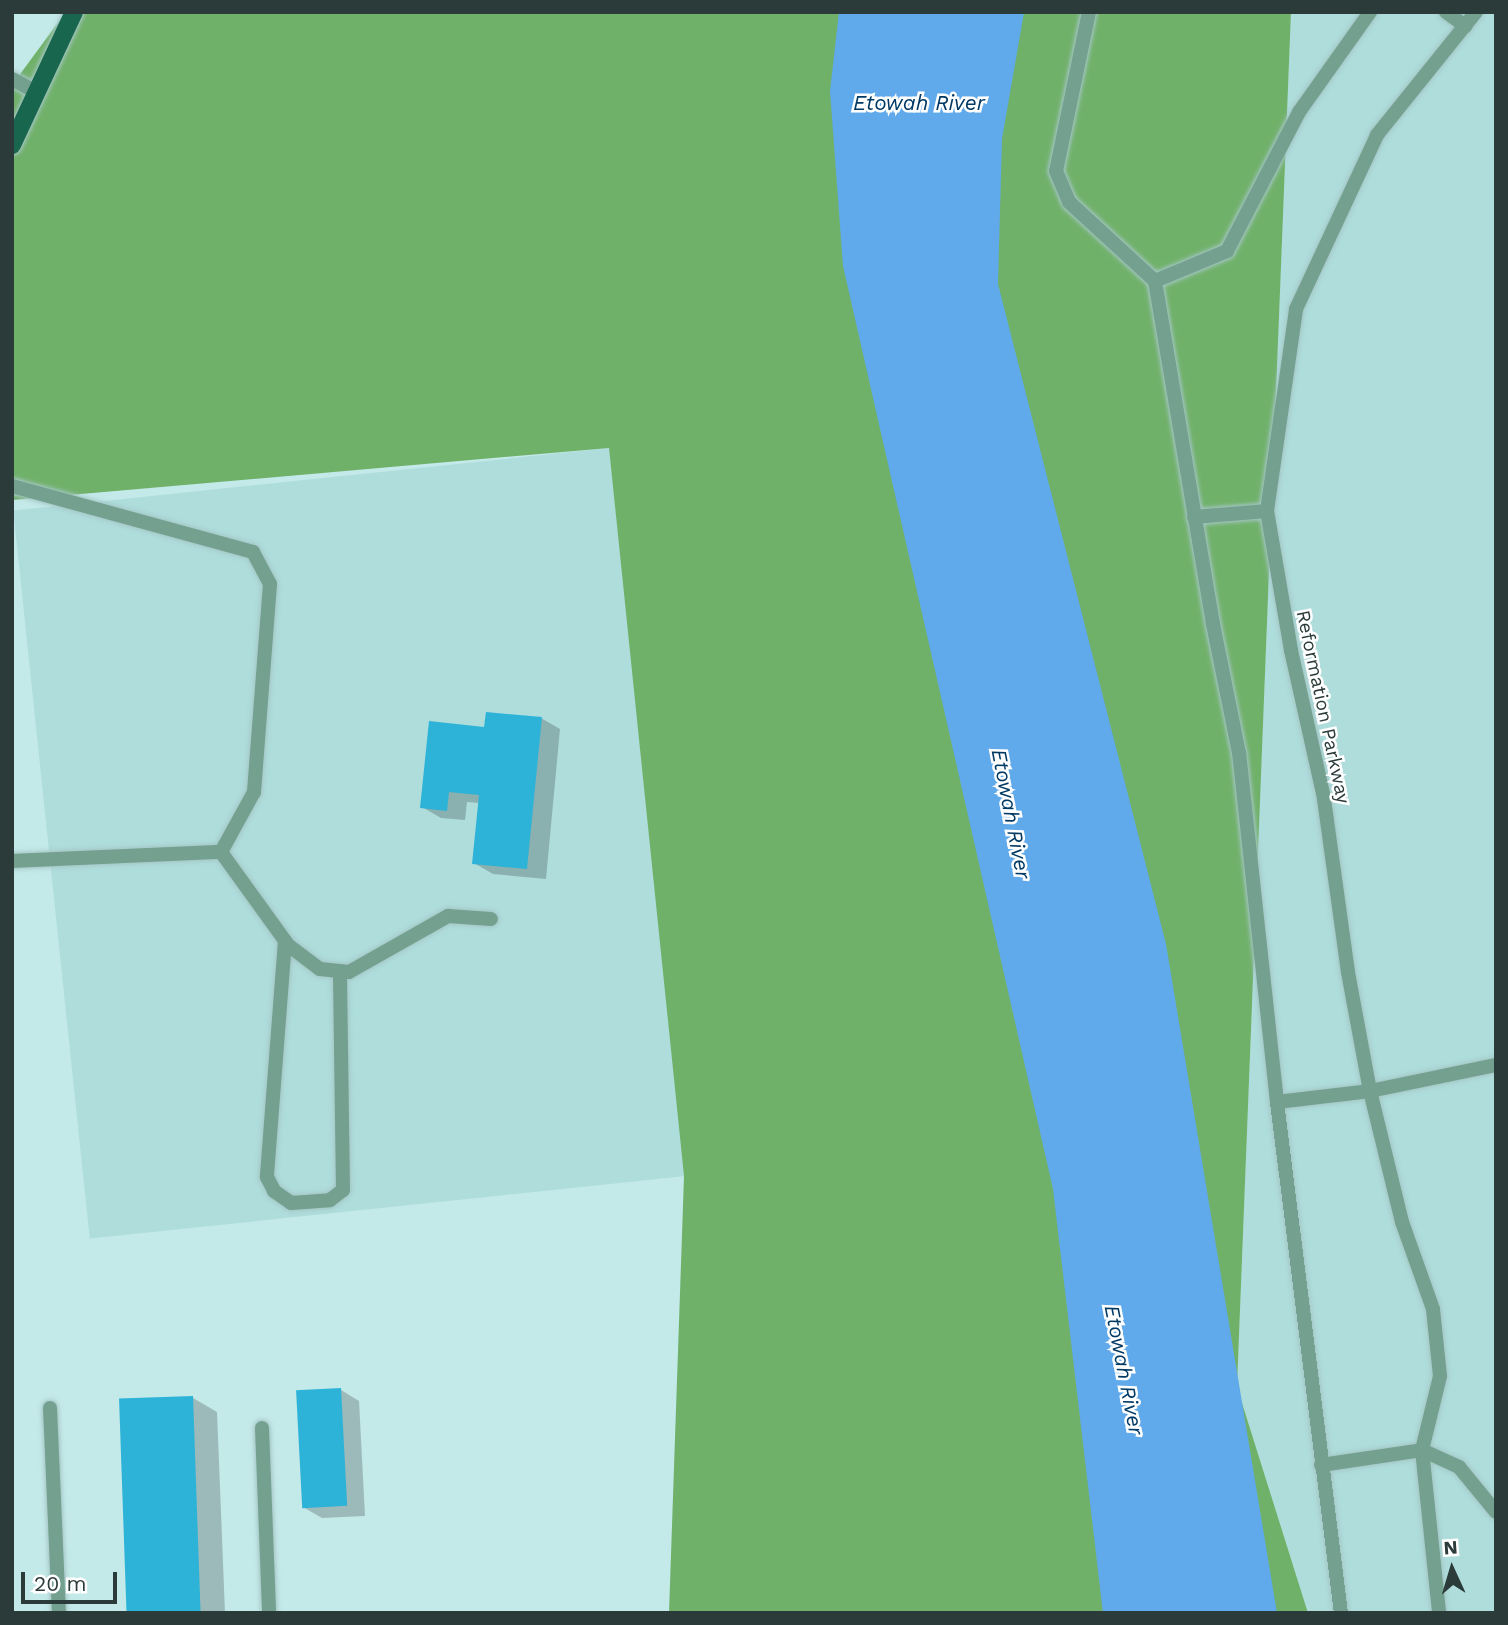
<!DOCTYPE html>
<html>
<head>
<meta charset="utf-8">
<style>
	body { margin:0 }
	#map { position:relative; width:1508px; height:1625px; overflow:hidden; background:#c3e9e8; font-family:"Work Sans",sans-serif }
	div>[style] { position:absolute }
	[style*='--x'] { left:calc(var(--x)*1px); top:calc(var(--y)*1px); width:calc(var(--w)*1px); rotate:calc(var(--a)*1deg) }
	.built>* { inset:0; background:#aedddc; transform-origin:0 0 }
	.forest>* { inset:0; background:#70b16a }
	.water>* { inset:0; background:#60a9ea }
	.shadow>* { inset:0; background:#0003 }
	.building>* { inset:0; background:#2db3d8; transform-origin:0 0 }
	.roads { filter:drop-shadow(0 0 2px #a5c6c5) drop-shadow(0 0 2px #a5c6c5) }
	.service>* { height:14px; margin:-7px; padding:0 7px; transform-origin:7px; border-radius:7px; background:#74a08f }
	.minor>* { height:14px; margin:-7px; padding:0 7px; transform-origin:7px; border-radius:7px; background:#74a08f }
	.primary>* { height:18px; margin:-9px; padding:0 9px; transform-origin:9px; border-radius:9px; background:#19664f }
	span { translate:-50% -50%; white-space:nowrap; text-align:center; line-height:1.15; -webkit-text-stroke:5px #fff; paint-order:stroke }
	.street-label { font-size:19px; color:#2b3b3a }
	.water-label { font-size:21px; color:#003963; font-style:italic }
	.frame { position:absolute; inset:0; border:14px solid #2b3b3a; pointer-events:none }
	.north { position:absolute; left:1417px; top:1534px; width:70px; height:70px; -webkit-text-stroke:5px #fff; paint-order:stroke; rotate:356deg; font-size:19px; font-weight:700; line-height:28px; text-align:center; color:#2b3b3a }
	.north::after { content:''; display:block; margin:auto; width:24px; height:32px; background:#2b3b3a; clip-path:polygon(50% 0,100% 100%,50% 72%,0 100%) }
	.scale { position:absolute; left:21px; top:1572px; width:96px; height:32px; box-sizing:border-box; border:4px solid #2b3b3a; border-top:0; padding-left:9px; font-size:21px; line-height:24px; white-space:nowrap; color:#2b3b3a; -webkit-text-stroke:5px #fff; paint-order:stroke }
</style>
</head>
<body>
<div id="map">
	<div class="built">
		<i style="clip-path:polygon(1291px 12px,1496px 12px,1496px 1613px,1308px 1613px,1237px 1387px)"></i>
		<i style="left:609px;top:448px;width:732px;height:599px;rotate:84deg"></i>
	</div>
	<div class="forest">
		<i style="clip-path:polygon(66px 12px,1291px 12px,1237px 1387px,1308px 1613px,669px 1613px,684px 1176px,609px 448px,12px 500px,12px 85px)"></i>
	</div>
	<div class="water">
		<i style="clip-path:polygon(839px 12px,1024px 12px,1002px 139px,998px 284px,1166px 944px,1277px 1613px,1103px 1613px,1053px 1189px,843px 266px,830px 91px)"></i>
	</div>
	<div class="shadow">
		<i style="clip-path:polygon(541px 718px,560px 729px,546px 879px,493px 874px,474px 863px,480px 803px,467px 802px,465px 820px,441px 818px,422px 807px,486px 728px)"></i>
		<i style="clip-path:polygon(341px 1390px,359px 1401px,365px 1516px,322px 1518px,303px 1507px)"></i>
		<i style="clip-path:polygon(193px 1398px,217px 1412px,225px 1613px,129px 1613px)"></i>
	</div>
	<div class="building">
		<i style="clip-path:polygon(486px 712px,542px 717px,527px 869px,472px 864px,479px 795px,449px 792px,447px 811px,420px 808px,429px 721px,484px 727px)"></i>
		<i style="left:341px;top:1388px;width:118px;height:45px;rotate:87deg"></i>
		<i style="left:193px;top:1396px;width:217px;height:74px;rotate:88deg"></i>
	</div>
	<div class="roads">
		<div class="service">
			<i style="--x:1089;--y:12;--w:162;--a:101.7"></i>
			<i style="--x:1056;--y:171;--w:34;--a:67"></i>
			<i style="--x:1069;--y:202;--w:117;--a:42.6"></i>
			<i style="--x:1446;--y:12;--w:24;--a:36"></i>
			<i style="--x:12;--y:486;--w:250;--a:15.3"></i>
			<i style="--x:253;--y:552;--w:36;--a:62"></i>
			<i style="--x:270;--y:584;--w:209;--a:94.4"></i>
			<i style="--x:254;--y:792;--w:68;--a:118.8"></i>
			<i style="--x:221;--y:852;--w:115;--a:54.2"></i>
			<i style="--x:288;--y:945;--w:40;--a:37"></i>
			<i style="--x:320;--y:969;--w:29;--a:6"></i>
			<i style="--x:349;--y:972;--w:114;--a:-29.5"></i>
			<i style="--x:448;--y:916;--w:43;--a:4"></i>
			<i style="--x:1194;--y:517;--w:73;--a:-4.7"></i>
			<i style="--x:12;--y:861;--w:209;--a:-2.5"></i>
			<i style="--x:285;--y:941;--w:237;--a:94.4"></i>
			<i style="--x:267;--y:1177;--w:16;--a:63"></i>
			<i style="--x:274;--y:1191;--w:21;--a:35"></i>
			<i style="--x:291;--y:1203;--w:39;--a:-4"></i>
			<i style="--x:330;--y:1200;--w:16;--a:-38"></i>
			<i style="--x:343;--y:1190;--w:219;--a:-90.8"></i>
			<i style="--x:1277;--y:1102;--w:94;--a:-6.7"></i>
			<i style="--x:1370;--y:1091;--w:129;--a:-11.7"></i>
			<i style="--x:50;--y:1408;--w:205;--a:87.5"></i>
			<i style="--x:262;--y:1428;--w:185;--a:87.8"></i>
			<i style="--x:1422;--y:1450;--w:164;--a:84"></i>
			<i style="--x:1321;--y:1465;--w:102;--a:-8.4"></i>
			<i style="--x:1422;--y:1450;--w:41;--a:24.7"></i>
			<i style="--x:1459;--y:1467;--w:58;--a:50.6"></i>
			<i style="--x:1341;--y:1613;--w:515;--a:-97.14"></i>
			<i style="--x:1277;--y:1102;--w:351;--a:-96.2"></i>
			<i style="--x:1239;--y:753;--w:132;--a:-101.4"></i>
			<i style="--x:1213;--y:624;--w:348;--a:-99.6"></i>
			<i style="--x:1155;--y:281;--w:78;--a:-22.6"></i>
			<i style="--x:1227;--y:251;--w:157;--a:-62.6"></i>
			<i style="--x:1299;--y:112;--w:123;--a:-54.6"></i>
		</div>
		<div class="minor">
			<i style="--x:12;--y:79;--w:26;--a:28"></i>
			<i style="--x:1422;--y:1450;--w:76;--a:-76.3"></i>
			<i style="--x:1440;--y:1376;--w:67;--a:-96"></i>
			<i style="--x:1433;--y:1309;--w:92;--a:-109.6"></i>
			<i style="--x:1402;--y:1222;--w:135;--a:-103.7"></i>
			<i style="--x:1370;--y:1091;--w:121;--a:-100.5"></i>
			<i style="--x:1348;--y:972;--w:176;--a:-97.9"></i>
			<i style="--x:1324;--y:798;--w:152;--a:-102.6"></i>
			<i style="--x:1291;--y:650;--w:141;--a:-99.8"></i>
			<i style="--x:1267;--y:511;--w:204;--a:-81.8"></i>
			<i style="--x:1296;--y:309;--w:192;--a:-65"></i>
			<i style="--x:1377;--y:135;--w:158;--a:-51.2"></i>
		</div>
		<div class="primary">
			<i style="--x:12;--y:145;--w:147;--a:-65"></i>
		</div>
	</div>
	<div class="street-label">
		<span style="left:1323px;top:707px;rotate:78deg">Reformation Parkway</span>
	</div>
	<div class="water-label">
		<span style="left:919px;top:103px">Etowah River</span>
		<span style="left:1011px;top:814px;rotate:79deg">Etowah River</span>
		<span style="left:1124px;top:1370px;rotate:79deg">Etowah River</span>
	</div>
	<div class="frame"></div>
	<div class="north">N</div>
	<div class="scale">20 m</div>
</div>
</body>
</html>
